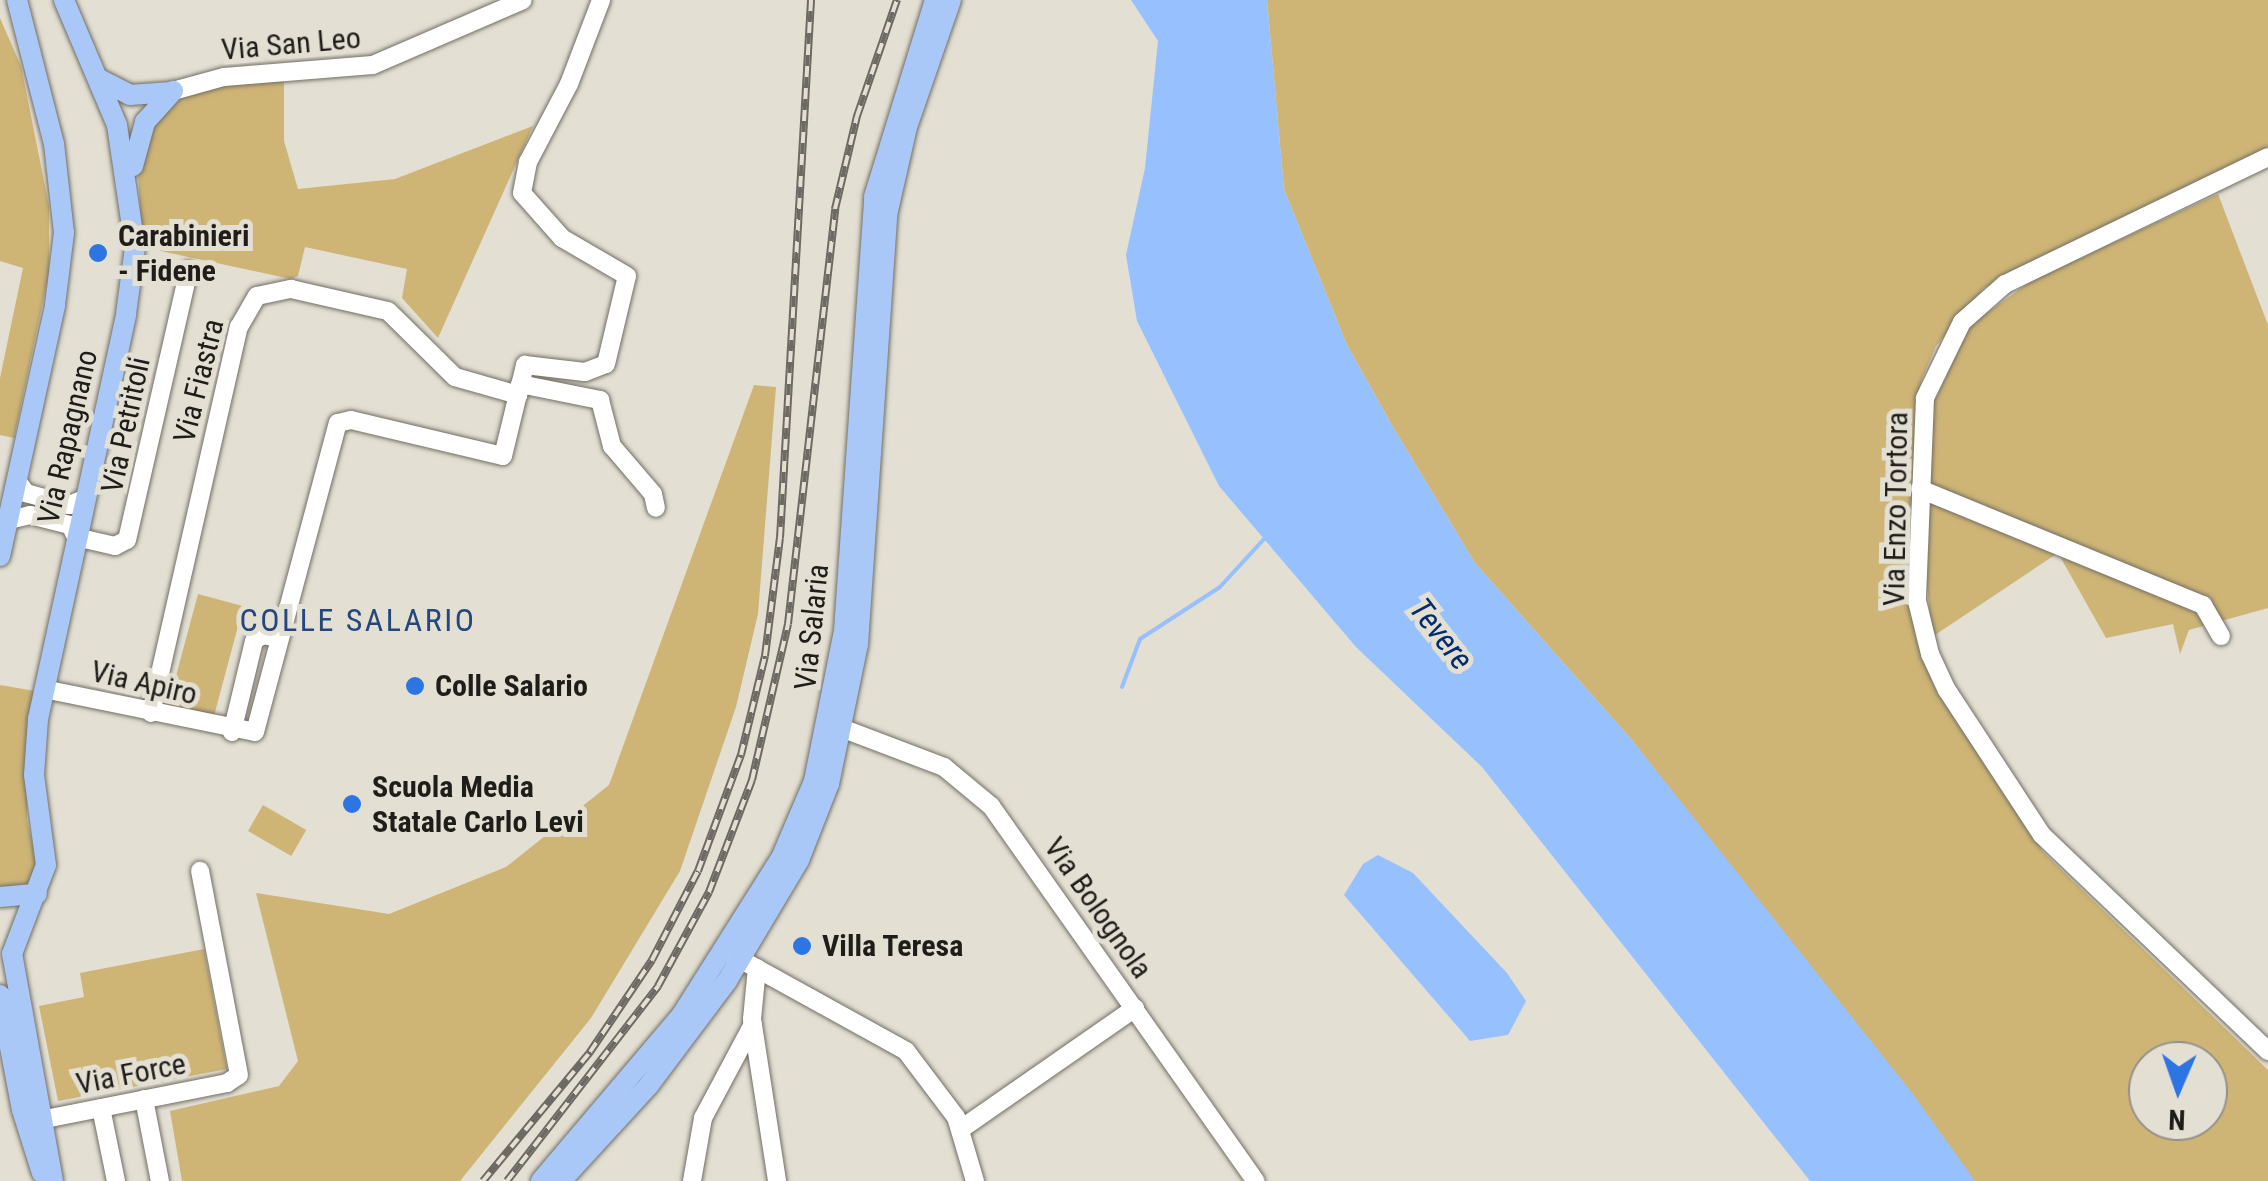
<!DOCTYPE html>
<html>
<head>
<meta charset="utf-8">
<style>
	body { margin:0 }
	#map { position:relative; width:2268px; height:1181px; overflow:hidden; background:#e3dfd3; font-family:"Roboto Condensed",sans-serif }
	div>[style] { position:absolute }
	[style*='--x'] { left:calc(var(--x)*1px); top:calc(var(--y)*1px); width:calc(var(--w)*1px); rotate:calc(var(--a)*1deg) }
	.green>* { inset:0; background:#ceb576; transform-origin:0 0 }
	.water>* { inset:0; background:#97c0fe }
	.stream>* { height:4px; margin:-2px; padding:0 2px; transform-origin:2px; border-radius:2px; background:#97c0fe }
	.roads { filter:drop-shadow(0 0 2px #726e64) drop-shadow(0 0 2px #726e64) }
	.minor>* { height:18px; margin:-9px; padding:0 9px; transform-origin:9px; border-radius:9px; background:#fff }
	.major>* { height:20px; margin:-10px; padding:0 10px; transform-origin:10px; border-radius:10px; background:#a9c8f8 }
	.rail>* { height:8px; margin-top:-4px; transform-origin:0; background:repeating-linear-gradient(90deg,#e3dfd3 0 11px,#6c6a63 0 22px); box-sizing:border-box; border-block:2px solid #6c6a63 }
	.dots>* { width:28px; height:28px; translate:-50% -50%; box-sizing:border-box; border:5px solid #e3dfd3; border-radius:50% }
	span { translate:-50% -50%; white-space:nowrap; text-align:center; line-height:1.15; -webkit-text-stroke:10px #e3dfd3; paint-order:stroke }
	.street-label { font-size:30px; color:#1f1d19 }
	.poi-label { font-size:30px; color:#1f1d19; font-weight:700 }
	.left { translate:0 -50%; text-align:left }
	.neighbourhood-label { font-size:32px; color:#24477d; letter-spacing:2.5px }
	.water-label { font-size:32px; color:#002c6e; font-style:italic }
	.north { position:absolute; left:2128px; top:1041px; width:100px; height:100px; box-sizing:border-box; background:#e3dfd3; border:2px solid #959189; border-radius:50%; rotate:182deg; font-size:28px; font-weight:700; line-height:40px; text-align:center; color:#1f1d19 }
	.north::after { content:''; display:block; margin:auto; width:35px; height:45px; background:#2d75e2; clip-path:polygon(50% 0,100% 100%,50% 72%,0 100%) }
</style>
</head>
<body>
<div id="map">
	<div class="green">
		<i style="clip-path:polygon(evenodd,1267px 0,2268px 0,2268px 149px,1984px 288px,1936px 346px,1921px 381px,1916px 429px,1910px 589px,1916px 638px,1934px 686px,2043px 852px,2268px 1070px,2268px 1181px,1974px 1181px,1632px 740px,1475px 563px,1393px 427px,1347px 345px,1284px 189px,1267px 0,2148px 1061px,2208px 1061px,2208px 1121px,2148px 1121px,2148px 1061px)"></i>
		<i style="clip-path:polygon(0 18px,21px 66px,49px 206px,49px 273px,14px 438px,0 435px,0 378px,23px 268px,0 261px)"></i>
		<i style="clip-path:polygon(284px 79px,284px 141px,298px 189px,395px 179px,533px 126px,438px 338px,402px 298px,407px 269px,305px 247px,298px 276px,291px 279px,142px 247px,138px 170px,162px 108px,196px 88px)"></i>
		<i style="clip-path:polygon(2218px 194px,2268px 325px,2268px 608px,2189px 630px,2180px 654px,2173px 624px,2106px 638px,2058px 553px,1932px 637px,1927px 585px,1933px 404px,1969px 326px,2031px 281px)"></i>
		<i style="clip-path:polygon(754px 385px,776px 387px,758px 614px,736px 707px,680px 871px,591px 1018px,460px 1181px,182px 1181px,170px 1111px,279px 1086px,298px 1061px,256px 893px,389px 914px,506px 867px,609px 785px)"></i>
		<i style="left:198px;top:594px;width:47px;height:116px;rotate:15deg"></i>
		<i style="clip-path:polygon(0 685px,35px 691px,27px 736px,27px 820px,37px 864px,32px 884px,0 890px)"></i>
		<i style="left:263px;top:805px;width:50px;height:30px;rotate:30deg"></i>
		<i style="clip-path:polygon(204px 949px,227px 1069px,58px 1101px,39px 1006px,84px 997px,80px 973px)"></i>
	</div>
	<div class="water">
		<i style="clip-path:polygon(1131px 0,1267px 0,1284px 189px,1347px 345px,1393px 427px,1475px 563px,1632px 740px,1913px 1094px,1975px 1181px,1810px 1181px,1482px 767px,1356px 647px,1219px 486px,1137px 321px,1126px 255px,1145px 168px,1158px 41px)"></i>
		<i style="clip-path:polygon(1378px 855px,1413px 873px,1507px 973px,1526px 1001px,1508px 1035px,1470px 1041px,1344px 895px,1363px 864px)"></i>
	</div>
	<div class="stream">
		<i style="--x:1122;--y:687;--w:51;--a:-69.4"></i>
		<i style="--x:1140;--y:639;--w:95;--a:-33"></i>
		<i style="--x:1220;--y:587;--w:65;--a:-47.5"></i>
	</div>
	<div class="roads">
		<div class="minor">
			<i style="--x:173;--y:91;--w:53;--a:-15.4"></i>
			<i style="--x:224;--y:77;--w:149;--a:-4.6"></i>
			<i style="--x:373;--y:65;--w:163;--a:-23.4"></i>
			<i style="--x:2268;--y:157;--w:292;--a:154.2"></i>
			<i style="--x:2005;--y:284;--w:57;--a:138.5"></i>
			<i style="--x:1962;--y:322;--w:85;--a:116"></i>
			<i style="--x:1925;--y:398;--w:203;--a:92.3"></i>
			<i style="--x:1917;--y:601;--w:55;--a:76.2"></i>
			<i style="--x:1930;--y:654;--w:40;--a:65"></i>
			<i style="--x:1947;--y:690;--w:173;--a:56.8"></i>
			<i style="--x:2042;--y:835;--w:313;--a:43.7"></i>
			<i style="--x:520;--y:384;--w:82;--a:11.3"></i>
			<i style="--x:600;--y:400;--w:48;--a:75.4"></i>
			<i style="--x:612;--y:446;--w:63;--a:49.5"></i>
			<i style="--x:653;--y:494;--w:14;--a:78"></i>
			<i style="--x:18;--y:482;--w:14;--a:54"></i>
			<i style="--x:26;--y:493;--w:45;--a:15.6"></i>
			<i style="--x:69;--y:505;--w:17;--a:-21"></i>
			<i style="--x:1920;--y:489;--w:306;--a:22.3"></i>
			<i style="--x:2203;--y:605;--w:36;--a:60"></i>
			<i style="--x:9;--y:520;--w:22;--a:-13"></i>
			<i style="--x:30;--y:515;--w:41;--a:14"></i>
			<i style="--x:70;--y:525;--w:13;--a:63"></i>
			<i style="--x:76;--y:537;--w:40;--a:13"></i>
			<i style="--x:115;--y:546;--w:13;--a:-27"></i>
			<i style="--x:127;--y:540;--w:277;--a:-77.1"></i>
			<i style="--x:44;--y:689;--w:215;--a:11.5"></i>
			<i style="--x:255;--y:732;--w:320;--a:-75"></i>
			<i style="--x:338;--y:423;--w:13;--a:-13"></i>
			<i style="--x:351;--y:420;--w:156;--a:13.3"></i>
			<i style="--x:503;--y:456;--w:94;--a:-76.4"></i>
			<i style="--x:525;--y:365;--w:60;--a:6.7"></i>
			<i style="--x:585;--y:372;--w:22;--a:-21"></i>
			<i style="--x:606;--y:364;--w:90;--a:-76.6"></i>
			<i style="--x:627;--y:276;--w:75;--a:-149.7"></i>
			<i style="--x:562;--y:238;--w:60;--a:-131.6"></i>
			<i style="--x:522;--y:193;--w:32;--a:-79"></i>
			<i style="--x:528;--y:162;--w:88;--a:-62.3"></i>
			<i style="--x:569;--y:84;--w:90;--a:-69.1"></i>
			<i style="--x:151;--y:713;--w:396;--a:-77.2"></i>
			<i style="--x:239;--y:327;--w:36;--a:-60"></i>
			<i style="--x:257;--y:296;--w:35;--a:-12"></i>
			<i style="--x:291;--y:289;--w:99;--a:12.8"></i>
			<i style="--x:388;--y:311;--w:94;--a:44.6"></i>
			<i style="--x:455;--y:377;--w:66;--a:15.9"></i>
			<i style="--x:844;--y:729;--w:107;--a:20.8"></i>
			<i style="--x:944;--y:767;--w:61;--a:39.7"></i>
			<i style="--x:991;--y:806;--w:459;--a:54.8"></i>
			<i style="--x:232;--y:732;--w:94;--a:-76.4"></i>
			<i style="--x:254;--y:641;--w:10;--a:-37"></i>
			<i style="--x:262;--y:635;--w:18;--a:9"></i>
			<i style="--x:727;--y:952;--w:205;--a:28.9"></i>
			<i style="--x:906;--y:1051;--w:83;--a:52.9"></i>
			<i style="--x:956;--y:1117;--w:67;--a:73.5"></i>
			<i style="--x:757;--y:968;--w:51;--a:95.6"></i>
			<i style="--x:752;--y:1019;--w:164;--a:81.2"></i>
			<i style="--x:144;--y:1099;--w:84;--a:79"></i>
			<i style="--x:101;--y:1108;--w:75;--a:78.4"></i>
			<i style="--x:30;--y:1122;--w:201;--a:-11.2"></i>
			<i style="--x:227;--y:1083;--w:14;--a:-34"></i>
			<i style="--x:239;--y:1075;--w:208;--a:-100.8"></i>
			<i style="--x:961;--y:1129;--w:212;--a:-34.8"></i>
			<i style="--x:692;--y:1181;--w:64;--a:-80.1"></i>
			<i style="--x:703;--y:1118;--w:106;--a:-62"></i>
		</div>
		<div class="major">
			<i style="--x:101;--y:80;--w:33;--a:27"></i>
			<i style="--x:130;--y:95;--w:41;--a:-4.2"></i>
			<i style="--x:133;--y:166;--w:46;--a:-74.7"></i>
			<i style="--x:145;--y:122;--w:42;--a:-47.9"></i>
			<i style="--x:0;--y:556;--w:257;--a:-77.6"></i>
			<i style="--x:55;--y:305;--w:73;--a:-82.9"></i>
			<i style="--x:64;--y:233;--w:90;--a:-96.4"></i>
			<i style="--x:54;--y:144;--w:149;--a:-104.4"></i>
			<i style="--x:0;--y:897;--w:37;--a:-5"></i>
			<i style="--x:0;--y:995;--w:117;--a:79.2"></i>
			<i style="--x:22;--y:1110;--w:66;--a:72.4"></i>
			<i style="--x:53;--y:1181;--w:231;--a:-100.2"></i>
			<i style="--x:12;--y:954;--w:95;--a:-69.1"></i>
			<i style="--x:46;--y:865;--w:91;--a:-97.6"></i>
			<i style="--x:34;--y:775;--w:56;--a:-85.9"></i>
			<i style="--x:38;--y:719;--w:414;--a:-77.7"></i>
			<i style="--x:126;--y:314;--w:68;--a:-82.3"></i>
			<i style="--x:135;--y:247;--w:123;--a:-98.4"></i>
			<i style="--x:117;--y:125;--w:136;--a:-113"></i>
			<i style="--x:541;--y:1181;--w:216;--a:-49.7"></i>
			<i style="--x:681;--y:1016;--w:189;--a:-57.7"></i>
			<i style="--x:782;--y:856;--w:82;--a:-66.9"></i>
			<i style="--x:814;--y:781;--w:153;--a:-78.7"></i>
			<i style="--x:844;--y:631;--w:435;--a:-86"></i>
			<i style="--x:874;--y:197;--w:206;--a:-72.8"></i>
			<i style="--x:561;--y:1181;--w:130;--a:-47.5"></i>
			<i style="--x:649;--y:1085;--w:130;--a:-53.1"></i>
			<i style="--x:727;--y:981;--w:141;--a:-59.2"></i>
			<i style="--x:799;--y:860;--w:82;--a:-68.5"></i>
			<i style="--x:829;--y:784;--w:143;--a:-78.3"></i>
			<i style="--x:858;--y:644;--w:430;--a:-86.1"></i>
			<i style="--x:887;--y:215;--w:90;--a:-77.2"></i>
			<i style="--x:907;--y:127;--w:134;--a:-70.9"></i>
		</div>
	</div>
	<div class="rail">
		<i style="--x:483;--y:1181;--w:168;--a:-50.3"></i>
		<i style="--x:590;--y:1052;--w:111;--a:-56"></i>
		<i style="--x:652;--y:960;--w:100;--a:-62.7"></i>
		<i style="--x:698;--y:871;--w:124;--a:-69.7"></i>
		<i style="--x:741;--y:755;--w:102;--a:-76.4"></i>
		<i style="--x:765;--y:656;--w:119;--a:-82.8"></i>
		<i style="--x:780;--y:538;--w:539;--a:-86.7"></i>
		<i style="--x:507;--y:1181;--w:247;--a:-52.2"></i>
		<i style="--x:658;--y:986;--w:107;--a:-61.5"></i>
		<i style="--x:709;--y:892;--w:120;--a:-69"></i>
		<i style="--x:752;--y:780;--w:160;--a:-77"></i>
		<i style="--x:788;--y:624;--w:418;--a:-83.5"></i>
		<i style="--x:835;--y:209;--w:96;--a:-76.7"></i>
		<i style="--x:857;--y:116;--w:123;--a:-71"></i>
	</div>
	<div class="dots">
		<i style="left:98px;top:253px;background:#2d75e2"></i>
		<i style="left:415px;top:686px;background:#2d75e2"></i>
		<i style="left:352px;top:804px;background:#2d75e2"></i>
		<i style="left:802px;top:946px;background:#2d75e2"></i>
	</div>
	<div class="street-label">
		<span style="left:291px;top:44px;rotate:-5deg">Via San Leo</span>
		<span style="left:199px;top:381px;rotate:-76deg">Via Fiastra</span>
		<span style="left:126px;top:425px;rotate:-78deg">Via Petritoli</span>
		<span style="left:68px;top:437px;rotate:-77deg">Via Rapagnano</span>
		<span style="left:1896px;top:509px;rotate:-89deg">Via Enzo Tortora</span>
		<span style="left:812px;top:627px;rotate:-84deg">Via Salaria</span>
		<span style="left:144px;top:683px;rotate:13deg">Via Apiro</span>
		<span style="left:1098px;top:908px;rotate:55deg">Via Bolognola</span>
		<span style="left:131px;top:1074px;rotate:-11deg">Via Force</span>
	</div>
	<div class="poi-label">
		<span class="left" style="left:118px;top:253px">Carabinieri<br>- Fidene</span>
		<span class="left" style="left:435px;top:686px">Colle Salario</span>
		<span class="left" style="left:372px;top:804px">Scuola Media<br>Statale Carlo Levi</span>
		<span class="left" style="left:822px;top:946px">Villa Teresa</span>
	</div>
	<div class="neighbourhood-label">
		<span style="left:358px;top:620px">COLLE SALARIO</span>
	</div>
	<div class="water-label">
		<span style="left:1441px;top:634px;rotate:52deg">Tevere</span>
	</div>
	<div class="north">N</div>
</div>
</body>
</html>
